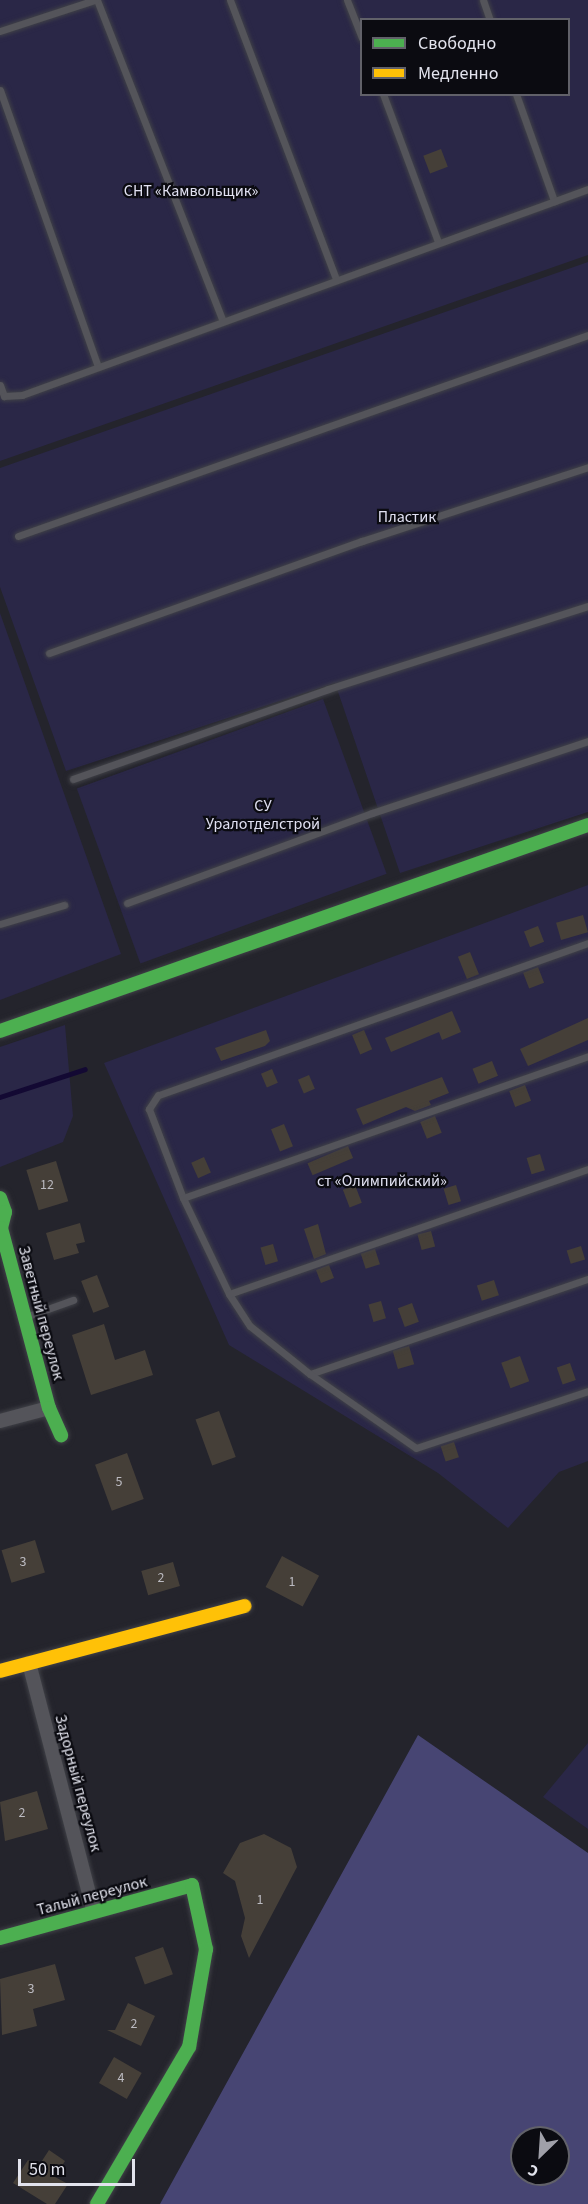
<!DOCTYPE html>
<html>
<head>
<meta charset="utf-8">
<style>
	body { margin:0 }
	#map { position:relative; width:588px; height:2204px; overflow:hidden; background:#24242c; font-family:"Source Sans 3",sans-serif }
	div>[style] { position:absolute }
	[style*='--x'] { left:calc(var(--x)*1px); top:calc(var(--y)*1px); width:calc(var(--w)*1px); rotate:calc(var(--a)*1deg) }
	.green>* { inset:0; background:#2a2747; transform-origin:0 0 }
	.forest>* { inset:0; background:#474573 }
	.stream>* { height:4.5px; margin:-2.25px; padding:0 2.25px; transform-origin:2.25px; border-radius:2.25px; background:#130933 }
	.building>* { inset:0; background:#453f38; transform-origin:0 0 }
	.roads { filter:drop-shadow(0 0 2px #404147) drop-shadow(0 0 2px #404147) }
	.lane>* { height:7px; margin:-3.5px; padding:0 3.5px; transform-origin:3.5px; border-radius:3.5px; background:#54545a }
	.street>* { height:14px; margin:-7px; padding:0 7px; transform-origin:7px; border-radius:7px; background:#54545a }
	.fast>* { height:14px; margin:-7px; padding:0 7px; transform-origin:7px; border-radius:7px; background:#4caf50 }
	.slow>* { height:14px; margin:-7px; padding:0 7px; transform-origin:7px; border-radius:7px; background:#ffc107 }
	span { translate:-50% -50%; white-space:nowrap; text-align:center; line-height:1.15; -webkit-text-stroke:4.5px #0b0b11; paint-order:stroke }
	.number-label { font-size:14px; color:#bbbac0 }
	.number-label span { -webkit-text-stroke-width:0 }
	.park-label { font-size:16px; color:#e1e1f2 }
	.street-label { font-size:16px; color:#e2e3ed }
	.legend { position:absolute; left:360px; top:18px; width:210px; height:78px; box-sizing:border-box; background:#0b0b11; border:2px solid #616169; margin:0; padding:8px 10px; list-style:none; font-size:18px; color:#e2e3ed }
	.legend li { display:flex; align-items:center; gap:12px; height:30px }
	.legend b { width:30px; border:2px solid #616169 }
	.north { position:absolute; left:510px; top:2126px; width:60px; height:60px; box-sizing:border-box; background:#0b0b11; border:2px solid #616169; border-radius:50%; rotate:205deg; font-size:16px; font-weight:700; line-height:24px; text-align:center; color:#e2e3ed }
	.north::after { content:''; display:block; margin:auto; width:21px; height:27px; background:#a0a0a9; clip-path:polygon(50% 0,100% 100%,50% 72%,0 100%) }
	.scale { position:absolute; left:18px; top:2159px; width:117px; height:27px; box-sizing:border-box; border:3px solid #e2e3ed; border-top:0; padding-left:8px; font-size:18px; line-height:21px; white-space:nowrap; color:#e2e3ed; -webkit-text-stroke:4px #0b0b11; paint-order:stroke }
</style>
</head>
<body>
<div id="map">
	<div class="green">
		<i style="clip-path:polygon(evenodd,0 0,588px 0,588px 255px,0 461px,0 0,362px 20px,568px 20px,568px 94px,362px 94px,362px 20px)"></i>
		<i style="clip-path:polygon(588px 262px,588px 812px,400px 873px,335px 683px,66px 771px,0 587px,0 468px)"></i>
		<i style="clip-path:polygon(0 613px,121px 954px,0 1000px)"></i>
		<i style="left:323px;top:699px;width:186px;height:262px;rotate:70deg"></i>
		<i style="clip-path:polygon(588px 885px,588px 1461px,559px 1472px,508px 1528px,438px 1473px,229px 1345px,104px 1063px)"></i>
		<i style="clip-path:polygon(65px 1025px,73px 1116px,63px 1142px,0 1167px,0 1047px)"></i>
		<i style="clip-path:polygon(588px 1743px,588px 1829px,543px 1797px)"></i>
	</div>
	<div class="forest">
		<i style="clip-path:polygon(evenodd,418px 1735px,588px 1853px,588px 2204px,160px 2204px,418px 1735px,522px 2138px,558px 2138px,558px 2174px,522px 2174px,522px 2138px)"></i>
	</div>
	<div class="stream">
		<i style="--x:0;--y:1097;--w:89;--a:-18.2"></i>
	</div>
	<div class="building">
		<i style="left:441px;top:149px;width:19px;height:19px;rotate:69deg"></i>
		<i style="left:583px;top:915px;width:18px;height:28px;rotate:74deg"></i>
		<i style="left:538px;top:926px;width:17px;height:15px;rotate:69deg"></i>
		<i style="left:470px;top:952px;width:24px;height:13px;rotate:68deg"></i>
		<i style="left:538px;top:967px;width:17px;height:16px;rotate:69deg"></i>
		<i style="clip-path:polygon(452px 1011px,461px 1032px,442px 1040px,439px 1032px,391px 1052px,385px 1038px)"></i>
		<i style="clip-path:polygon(588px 1018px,588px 1040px,528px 1066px,520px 1049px)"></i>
		<i style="clip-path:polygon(266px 1030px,270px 1041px,265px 1046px,221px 1061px,215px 1048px)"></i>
		<i style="left:364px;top:1030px;width:21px;height:13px;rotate:67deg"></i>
		<i style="left:492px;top:1061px;width:16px;height:21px;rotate:68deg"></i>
		<i style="left:272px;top:1069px;width:15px;height:12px;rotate:67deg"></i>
		<i style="left:309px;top:1075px;width:15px;height:12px;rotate:67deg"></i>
		<i style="clip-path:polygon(442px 1077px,449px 1093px,429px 1101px,431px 1105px,415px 1111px,406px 1107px,363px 1125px,356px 1109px)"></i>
		<i style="left:525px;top:1085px;width:17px;height:17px;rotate:69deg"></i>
		<i style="left:435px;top:1116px;width:18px;height:16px;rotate:68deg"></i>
		<i style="left:284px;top:1124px;width:24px;height:14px;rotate:68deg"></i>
		<i style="left:348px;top:1146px;width:13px;height:44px;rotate:67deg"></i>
		<i style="left:540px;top:1154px;width:17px;height:14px;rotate:73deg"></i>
		<i style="left:204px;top:1157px;width:17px;height:14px;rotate:66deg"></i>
		<i style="left:56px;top:1161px;width:42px;height:31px;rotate:73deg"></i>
		<i style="left:355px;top:1185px;width:19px;height:13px;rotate:69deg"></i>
		<i style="left:456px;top:1185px;width:17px;height:13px;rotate:73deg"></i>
		<i style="clip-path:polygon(80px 1223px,85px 1242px,76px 1244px,79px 1253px,54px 1260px,46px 1233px)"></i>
		<i style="clip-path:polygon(318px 1224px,326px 1254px,314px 1259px,304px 1229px)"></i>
		<i style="left:431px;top:1231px;width:16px;height:14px;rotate:75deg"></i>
		<i style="left:273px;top:1244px;width:18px;height:13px;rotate:74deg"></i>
		<i style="left:581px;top:1246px;width:14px;height:15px;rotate:73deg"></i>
		<i style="left:375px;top:1249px;width:16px;height:15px;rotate:72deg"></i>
		<i style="left:329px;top:1265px;width:14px;height:14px;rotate:69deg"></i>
		<i style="left:97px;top:1275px;width:34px;height:17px;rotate:69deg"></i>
		<i style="left:494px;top:1280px;width:16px;height:18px;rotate:72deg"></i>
		<i style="left:381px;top:1301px;width:18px;height:13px;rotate:74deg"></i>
		<i style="left:412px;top:1303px;width:20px;height:15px;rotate:70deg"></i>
		<i style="clip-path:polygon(104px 1324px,115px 1360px,145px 1350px,153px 1375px,91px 1395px,72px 1335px)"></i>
		<i style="left:409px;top:1346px;width:19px;height:17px;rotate:74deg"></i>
		<i style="left:520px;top:1356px;width:27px;height:20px;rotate:70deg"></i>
		<i style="left:570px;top:1363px;width:18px;height:14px;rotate:71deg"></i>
		<i style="left:219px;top:1411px;width:49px;height:25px;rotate:70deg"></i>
		<i style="left:454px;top:1442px;width:16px;height:14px;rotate:72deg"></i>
		<i style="left:127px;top:1453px;width:49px;height:34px;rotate:70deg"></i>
		<i style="left:35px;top:1540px;width:34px;height:35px;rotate:73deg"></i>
		<i style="left:282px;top:1556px;width:42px;height:35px;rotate:28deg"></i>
		<i style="left:173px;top:1562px;width:25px;height:33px;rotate:74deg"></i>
		<i style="clip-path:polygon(37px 1791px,48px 1829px,5px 1841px,0 1802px)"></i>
		<i style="clip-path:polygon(264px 1834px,291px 1848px,297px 1867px,249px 1958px,241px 1936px,245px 1918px,235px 1881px,223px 1873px,240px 1843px)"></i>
		<i style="left:163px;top:1947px;width:29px;height:30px;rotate:70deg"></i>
		<i style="clip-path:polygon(55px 1964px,65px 2000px,33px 2009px,37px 2026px,2px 2035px,0 1979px)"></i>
		<i style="clip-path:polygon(128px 2003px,155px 2016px,141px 2046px,107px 2030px,115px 2030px)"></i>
		<i style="left:114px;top:2057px;width:32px;height:30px;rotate:30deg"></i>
		<i style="clip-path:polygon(49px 2150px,65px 2161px,55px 2177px,68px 2184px,55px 2204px,47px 2204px,13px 2183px,28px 2160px,38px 2167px)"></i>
	</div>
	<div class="roads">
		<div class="lane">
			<i style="--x:97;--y:0;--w:343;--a:68.6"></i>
			<i style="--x:230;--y:0;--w:298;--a:69.2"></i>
			<i style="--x:347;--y:0;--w:41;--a:68.5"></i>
			<i style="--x:483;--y:0;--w:21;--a:71"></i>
			<i style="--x:0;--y:31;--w:100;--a:-18.1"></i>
			<i style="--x:0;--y:90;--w:293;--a:70.5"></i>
			<i style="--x:383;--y:94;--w:158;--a:69.6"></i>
			<i style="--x:516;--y:94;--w:114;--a:70.4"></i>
			<i style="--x:0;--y:385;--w:12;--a:70"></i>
			<i style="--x:4;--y:396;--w:18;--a:-3"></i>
			<i style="--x:22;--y:395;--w:602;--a:-20"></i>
			<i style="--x:18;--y:536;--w:604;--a:-19.42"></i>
			<i style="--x:49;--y:653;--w:332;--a:-19.7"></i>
			<i style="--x:362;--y:541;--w:238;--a:-18.1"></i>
			<i style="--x:73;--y:779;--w:270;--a:-19.4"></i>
			<i style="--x:328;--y:689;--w:273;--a:-17.7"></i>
			<i style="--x:127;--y:903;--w:261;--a:-20.2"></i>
			<i style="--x:372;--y:813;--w:228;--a:-18.4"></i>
			<i style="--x:0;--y:924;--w:67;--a:-16.5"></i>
			<i style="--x:588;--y:943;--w:456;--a:160.5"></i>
			<i style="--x:158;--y:1095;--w:17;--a:123"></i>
			<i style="--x:149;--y:1109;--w:95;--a:69.1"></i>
			<i style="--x:183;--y:1198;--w:106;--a:64.4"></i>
			<i style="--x:229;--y:1294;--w:38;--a:57"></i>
			<i style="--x:250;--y:1326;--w:77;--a:38.7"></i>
			<i style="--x:310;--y:1374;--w:294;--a:-18.9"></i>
			<i style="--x:183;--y:1198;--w:429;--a:-19.3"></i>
			<i style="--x:229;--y:1294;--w:380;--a:-19.2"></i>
			<i style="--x:28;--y:1316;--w:48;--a:-19.6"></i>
			<i style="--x:310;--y:1374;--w:129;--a:34.9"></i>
			<i style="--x:416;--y:1448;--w:181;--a:-18.3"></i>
		</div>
		<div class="street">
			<i style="--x:0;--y:1421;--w:51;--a:-14.9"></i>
			<i style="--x:29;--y:1663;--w:257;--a:75.4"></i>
		</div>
		<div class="fast">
			<i style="--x:0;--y:1031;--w:623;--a:-19.31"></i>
			<i style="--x:0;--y:1198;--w:15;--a:70"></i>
			<i style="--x:5;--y:1212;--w:16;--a:104"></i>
			<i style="--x:1;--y:1228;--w:186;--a:75.1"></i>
			<i style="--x:49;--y:1408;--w:30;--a:66"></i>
			<i style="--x:0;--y:1938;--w:199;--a:-15.4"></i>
			<i style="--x:192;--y:1885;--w:66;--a:77.7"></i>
			<i style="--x:206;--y:1949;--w:99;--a:99.8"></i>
			<i style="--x:189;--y:2047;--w:182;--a:120.4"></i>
		</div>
		<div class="slow">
			<i style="--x:0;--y:1671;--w:253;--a:-14.9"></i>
		</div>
	</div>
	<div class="number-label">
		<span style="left:47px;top:1185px">12</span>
		<span style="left:119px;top:1482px">5</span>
		<span style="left:23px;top:1562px">3</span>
		<span style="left:161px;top:1578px">2</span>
		<span style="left:292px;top:1582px">1</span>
		<span style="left:22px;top:1813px">2</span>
		<span style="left:260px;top:1900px">1</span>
		<span style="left:31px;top:1989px">3</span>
		<span style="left:134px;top:2024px">2</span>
		<span style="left:121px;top:2078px">4</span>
	</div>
	<div class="park-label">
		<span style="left:191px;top:191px">СНТ «Камвольщик»</span>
		<span style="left:407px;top:517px">Пластик</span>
		<span style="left:263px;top:815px">СУ<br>Уралотделстрой</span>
		<span style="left:382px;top:1181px">ст «Олимпийский»</span>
	</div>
	<div class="street-label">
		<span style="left:41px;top:1313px;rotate:75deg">Заветный переулок</span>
		<span style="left:78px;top:1783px;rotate:75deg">Задорный переулок</span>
		<span style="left:92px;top:1896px;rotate:-15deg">Талый переулок</span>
	</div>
	<ul class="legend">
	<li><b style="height:8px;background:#4caf50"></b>Свободно</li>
	<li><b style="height:8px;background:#ffc107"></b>Медленно</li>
	</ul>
	<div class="north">С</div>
	<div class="scale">50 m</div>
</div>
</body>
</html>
